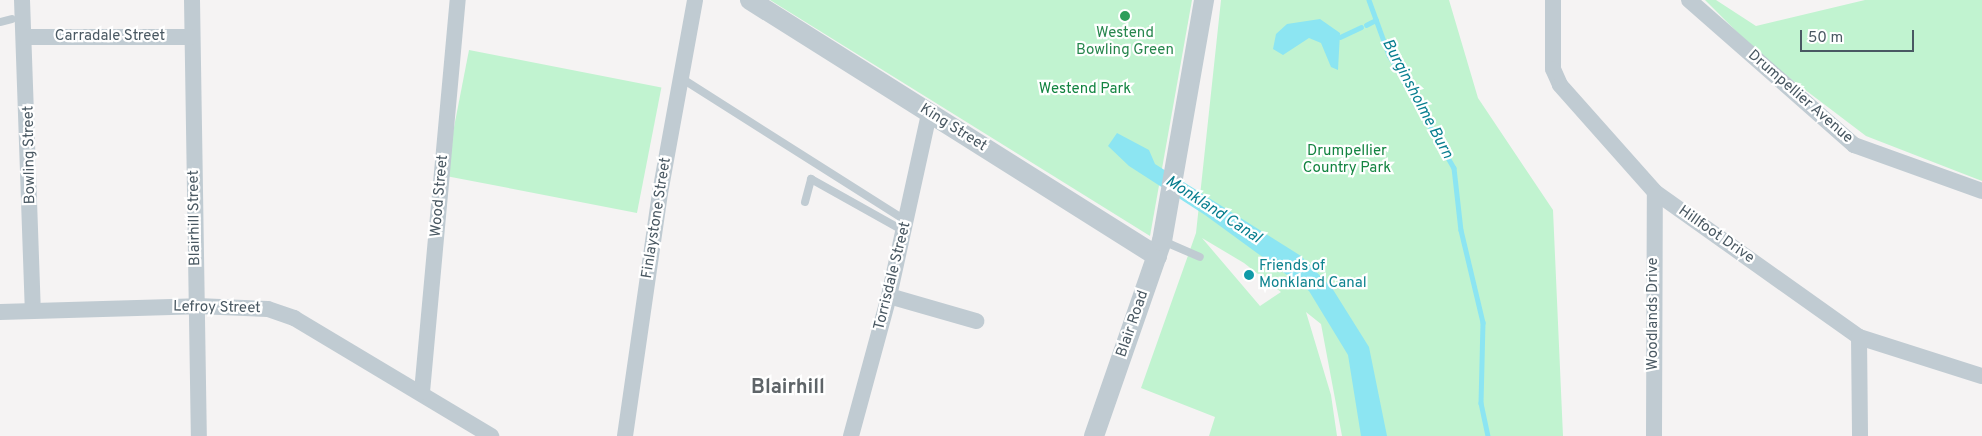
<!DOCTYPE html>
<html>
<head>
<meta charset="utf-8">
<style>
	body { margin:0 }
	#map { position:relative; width:1982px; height:436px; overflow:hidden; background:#f5f3f3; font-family:Overpass,sans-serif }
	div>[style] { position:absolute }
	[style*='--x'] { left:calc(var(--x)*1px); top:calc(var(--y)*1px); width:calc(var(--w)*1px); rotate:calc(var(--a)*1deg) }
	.green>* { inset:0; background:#c1f3d0; transform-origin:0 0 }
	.water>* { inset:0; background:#8ce5f2 }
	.stream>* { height:4.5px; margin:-2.25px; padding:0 2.25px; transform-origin:2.25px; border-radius:2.25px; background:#8ce5f2 }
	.service>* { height:8px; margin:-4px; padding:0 4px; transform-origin:4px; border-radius:4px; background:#c0cbd2 }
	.minor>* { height:16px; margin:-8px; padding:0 8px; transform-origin:8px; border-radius:8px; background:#c0cbd2 }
	.tertiary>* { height:20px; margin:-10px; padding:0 10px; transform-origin:10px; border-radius:10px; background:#c0cbd2 }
	.dots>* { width:14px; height:14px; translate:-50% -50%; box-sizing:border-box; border:2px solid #fff; border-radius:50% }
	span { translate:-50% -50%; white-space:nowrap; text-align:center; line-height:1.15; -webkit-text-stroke:4.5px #fff; paint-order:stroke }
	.leisure-label { font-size:15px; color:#27864d }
	.street-label { font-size:15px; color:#495862 }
	.park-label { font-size:15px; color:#138441 }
	.culture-label { font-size:15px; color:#0d838f }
	.left { translate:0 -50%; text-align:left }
	.water-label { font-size:16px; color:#077e8f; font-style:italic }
	.district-label { font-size:20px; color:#5e6468; font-weight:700 }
	.scale { position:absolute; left:1800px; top:30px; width:114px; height:22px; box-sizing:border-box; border:2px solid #495862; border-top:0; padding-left:6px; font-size:15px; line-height:18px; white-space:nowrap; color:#495862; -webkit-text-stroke:4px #fff; paint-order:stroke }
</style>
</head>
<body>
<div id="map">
	<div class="green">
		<i style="clip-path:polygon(770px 0,1192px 0,1150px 236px)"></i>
		<i style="clip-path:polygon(evenodd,1221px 0,1449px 0,1478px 98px,1553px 210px,1563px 436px,1342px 436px,1321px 324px,1306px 312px,1331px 395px,1337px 436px,1209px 436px,1215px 417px,1141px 388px,1196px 233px,1221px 0,1202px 238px,1244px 263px,1281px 292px,1260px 306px,1202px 238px)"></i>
		<i style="clip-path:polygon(1705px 0,1716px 0,1756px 26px,1865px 0,1982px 0,1982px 181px,1866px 136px,1762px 57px)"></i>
		<i style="left:469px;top:50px;width:196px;height:128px;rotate:11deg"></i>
	</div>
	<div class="water">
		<i style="clip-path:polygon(1320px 19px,1340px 33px,1338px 70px,1331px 67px,1321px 43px,1309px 38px,1283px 55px,1273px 49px,1276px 34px,1287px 24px)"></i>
		<i style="clip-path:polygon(1117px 133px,1149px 150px,1155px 164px,1301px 256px,1332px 288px,1369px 347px,1387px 436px,1361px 436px,1348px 355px,1309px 291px,1205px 215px,1129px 166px,1108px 146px)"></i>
	</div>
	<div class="stream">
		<i style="--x:1369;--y:0;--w:59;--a:70"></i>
		<i style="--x:1389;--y:55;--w:130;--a:60.1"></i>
		<i style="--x:1454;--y:168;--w:62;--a:83.6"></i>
		<i style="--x:1461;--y:230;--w:95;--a:76.6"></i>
		<i style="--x:1483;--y:322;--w:81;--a:91.4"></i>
		<i style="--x:1481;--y:403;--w:34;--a:78"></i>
		<i style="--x:1366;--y:25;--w:11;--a:-27"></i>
		<i style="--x:1340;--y:37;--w:23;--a:-25"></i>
	</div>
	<div class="service">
		<i style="--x:0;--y:22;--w:12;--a:-14"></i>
		<i style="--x:681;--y:78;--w:265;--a:32.4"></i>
		<i style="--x:805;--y:202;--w:24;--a:-75"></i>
		<i style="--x:811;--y:179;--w:107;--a:29.2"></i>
		<i style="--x:1163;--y:241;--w:40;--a:23.4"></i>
	</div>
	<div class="minor">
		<i style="--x:22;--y:0;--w:311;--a:88"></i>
		<i style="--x:192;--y:0;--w:436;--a:89.1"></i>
		<i style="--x:1553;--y:0;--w:69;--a:90"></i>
		<i style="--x:1553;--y:69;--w:17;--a:66"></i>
		<i style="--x:1560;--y:85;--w:143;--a:48.4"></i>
		<i style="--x:1655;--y:192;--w:250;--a:35.4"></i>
		<i style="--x:1859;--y:337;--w:129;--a:17.6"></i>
		<i style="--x:1689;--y:0;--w:220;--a:41.3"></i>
		<i style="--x:1854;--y:145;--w:136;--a:19.8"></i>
		<i style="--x:27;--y:37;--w:165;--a:0"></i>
		<i style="--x:889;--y:296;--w:91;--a:16"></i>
		<i style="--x:0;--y:312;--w:197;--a:-1.7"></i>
		<i style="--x:197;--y:306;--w:71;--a:2.4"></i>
		<i style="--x:268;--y:309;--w:28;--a:19"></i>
		<i style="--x:294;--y:318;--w:230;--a:30.9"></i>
		<i style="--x:1859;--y:337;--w:99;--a:89.4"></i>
		<i style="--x:422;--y:392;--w:394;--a:-84.8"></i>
		<i style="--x:625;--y:436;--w:246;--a:-81.8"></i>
		<i style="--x:660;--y:193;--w:196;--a:-79.7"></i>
		<i style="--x:851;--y:436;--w:145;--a:-74.8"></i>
		<i style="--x:889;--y:296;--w:186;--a:-77.6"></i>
		<i style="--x:1654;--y:436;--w:244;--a:-89.8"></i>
	</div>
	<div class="tertiary">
		<i style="--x:750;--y:0;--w:481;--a:32.2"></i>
		<i style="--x:1094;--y:436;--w:207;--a:-70.8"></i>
		<i style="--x:1162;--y:241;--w:245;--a:-80.1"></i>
	</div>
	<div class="dots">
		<i style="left:1125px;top:16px;background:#2e9e5b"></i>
		<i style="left:1249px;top:275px;background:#0f9aa8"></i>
	</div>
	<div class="leisure-label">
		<span style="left:1125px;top:42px">Westend<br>Bowling Green</span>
	</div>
	<div class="street-label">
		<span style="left:110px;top:37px">Carradale Street</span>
		<span style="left:1800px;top:97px;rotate:41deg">Drumpellier Avenue</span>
		<span style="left:953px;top:128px;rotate:32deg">King Street</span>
		<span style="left:30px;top:155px;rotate:-91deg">Bowling Street</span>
		<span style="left:440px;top:196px;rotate:-85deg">Wood Street</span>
		<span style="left:195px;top:218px;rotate:-91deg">Blairhill Street</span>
		<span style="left:657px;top:218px;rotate:-81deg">Finlaystone Street</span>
		<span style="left:1716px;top:235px;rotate:35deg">Hillfoot Drive</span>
		<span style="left:893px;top:276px;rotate:-76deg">Torrisdale Street</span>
		<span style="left:217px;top:308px;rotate:1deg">Lefroy Street</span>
		<span style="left:1654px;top:314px;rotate:-90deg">Woodlands Drive</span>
		<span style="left:1133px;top:324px;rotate:-71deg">Blair Road</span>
	</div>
	<div class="park-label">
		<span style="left:1085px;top:90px">Westend Park</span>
		<span style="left:1347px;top:160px">Drumpellier<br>Country Park</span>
	</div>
	<div class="culture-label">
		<span class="left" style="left:1259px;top:275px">Friends of<br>Monkland Canal</span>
	</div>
	<div class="water-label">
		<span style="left:1417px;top:99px;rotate:62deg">Burginsholme Burn</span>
		<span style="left:1213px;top:210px;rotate:33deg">Monkland Canal</span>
	</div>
	<div class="district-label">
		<span style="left:788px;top:388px">Blairhill</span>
	</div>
	<div class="scale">50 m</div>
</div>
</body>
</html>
